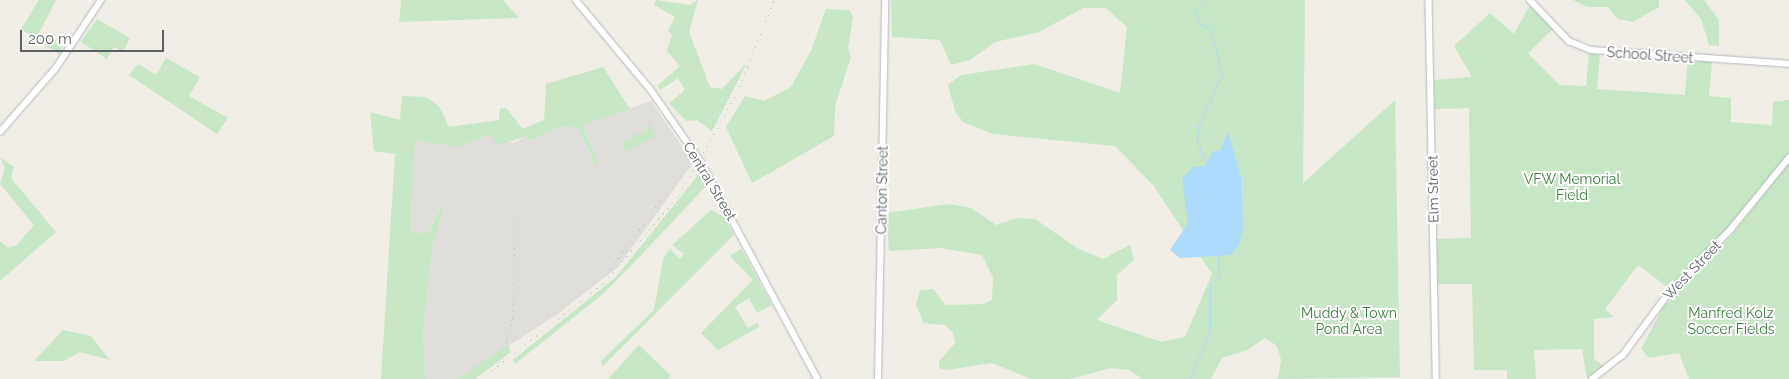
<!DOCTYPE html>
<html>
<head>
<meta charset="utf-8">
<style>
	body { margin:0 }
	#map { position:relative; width:1789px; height:379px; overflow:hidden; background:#f0eee7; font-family:Raleway,sans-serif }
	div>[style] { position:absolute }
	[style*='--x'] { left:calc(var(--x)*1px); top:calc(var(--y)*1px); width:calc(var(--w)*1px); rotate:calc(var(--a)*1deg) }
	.industrial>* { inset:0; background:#dfddd9 }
	.green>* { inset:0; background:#c6e6c5 }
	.water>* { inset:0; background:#acdafb }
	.stream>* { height:1px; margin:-0.5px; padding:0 0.5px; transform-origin:0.5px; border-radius:0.5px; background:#acdafb }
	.roads { filter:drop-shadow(0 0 1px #b5b9bd) drop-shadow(0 0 1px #b5b9bd) }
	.secondary>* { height:5.5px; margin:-2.75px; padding:0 2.75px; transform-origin:2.75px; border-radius:2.75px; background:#fff }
	.rail>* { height:1px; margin-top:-0.5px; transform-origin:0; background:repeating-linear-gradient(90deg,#b5b6b6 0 1px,transparent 0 7px) }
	span { translate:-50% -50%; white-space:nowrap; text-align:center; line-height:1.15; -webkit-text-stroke:4px #fff; paint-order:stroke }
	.street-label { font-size:14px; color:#5e6266 }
	.park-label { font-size:14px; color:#39823b }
	.scale { position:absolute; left:20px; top:30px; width:144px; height:22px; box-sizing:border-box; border:2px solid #5e6266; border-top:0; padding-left:6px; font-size:15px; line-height:18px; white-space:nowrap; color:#5e6266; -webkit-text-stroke:4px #fff; paint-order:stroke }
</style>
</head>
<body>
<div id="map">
	<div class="industrial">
		<i style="clip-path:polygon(651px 101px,693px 163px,618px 267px,556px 315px,457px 379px,426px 379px,423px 334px,432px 249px,442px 214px,440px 207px,427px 234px,410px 231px,415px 139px,458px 147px,491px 134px,513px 143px,527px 136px,530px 141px,563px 126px,578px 128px,595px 165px,599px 162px,583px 125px)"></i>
	</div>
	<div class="green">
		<i style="clip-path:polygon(39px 0,56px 0,39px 33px,62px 46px,60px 55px,21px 29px)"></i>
		<i style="clip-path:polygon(401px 0,503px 0,519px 18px,399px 22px)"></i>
		<i style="clip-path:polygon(656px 0,690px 5px,698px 0,689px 32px,710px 87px,722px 89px,747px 63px,712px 131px,697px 120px,686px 121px,669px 103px,685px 90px,678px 78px,660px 90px,657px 86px,680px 66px,667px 51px,672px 35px,668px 31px,675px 17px,654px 5px)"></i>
		<i style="clip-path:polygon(891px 0,1305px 0,1303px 183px,1395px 100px,1400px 377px,1278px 379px,1281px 360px,1277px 346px,1265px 338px,1247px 350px,1222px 358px,1211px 379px,1142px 379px,1130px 370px,1111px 368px,1070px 379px,1031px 379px,992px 363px,947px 370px,939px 368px,939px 361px,955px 343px,953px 333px,945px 325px,924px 323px,916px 305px,920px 290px,933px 289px,946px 305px,984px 304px,992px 300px,993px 277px,982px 255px,941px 248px,889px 251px,886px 213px,949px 204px,971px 208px,996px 225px,1017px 218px,1035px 219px,1077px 248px,1103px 259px,1130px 245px,1134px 260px,1117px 275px,1117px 300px,1097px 320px,1161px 342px,1185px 337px,1212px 274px,1153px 185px,1115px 146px,993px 134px,963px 122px,955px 111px,948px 85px,961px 75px,1034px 64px,1120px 93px,1127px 27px,1106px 8px,1083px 8px,1039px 32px,995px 42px,970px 60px,951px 65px,940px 40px,892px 37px)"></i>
		<i style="clip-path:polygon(1573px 0,1659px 0,1659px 7px,1633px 22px,1618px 19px,1608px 7px,1587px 7px)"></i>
		<i style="clip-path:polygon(1685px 0,1704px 0,1719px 20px,1719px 46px,1709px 45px,1701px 19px)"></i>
		<i style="clip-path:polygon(1530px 5px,1553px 29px,1528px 53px,1560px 85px,1586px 86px,1589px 53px,1600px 55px,1597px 89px,1685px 95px,1688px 60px,1712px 61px,1709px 96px,1731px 98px,1731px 122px,1772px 125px,1773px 102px,1789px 100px,1789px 155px,1733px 223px,1670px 289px,1638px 265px,1605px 309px,1614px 317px,1594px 319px,1594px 359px,1605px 367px,1587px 379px,1582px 349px,1534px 350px,1536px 379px,1507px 379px,1507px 370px,1474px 370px,1472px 284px,1438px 284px,1437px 239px,1471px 238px,1469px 108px,1435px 109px,1434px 80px,1472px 77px,1454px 46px,1490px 13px,1514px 34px)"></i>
		<i style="clip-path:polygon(826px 9px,850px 10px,853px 17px,848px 48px,851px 57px,835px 106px,834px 136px,752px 183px,726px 127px,745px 96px,764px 101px,791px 87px,811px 51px)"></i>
		<i style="clip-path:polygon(97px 19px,130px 38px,123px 52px,114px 47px,107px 59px,81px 42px)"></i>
		<i style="clip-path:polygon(166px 58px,200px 77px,189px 96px,228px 118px,217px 134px,129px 75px,138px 64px,156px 75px)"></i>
		<i style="clip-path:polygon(603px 67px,630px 109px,583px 125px,599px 163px,595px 165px,578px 128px,563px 126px,529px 141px,527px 136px,498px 145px,491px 134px,458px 147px,415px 140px,410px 231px,427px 234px,441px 206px,442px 214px,432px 249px,423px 334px,426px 379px,381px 379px,395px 154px,374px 151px,370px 112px,400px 120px,402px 96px,426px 97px,439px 106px,449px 127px,499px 120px,500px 109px,506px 108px,523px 129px,544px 120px,546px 84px)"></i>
		<i style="clip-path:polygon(650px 123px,656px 136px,626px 151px,621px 142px,646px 130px)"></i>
		<i style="clip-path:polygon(0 157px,14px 167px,11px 178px,56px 232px,0 281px,0 241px,8px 248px,17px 245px,34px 225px,0 184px,5px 168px)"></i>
		<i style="clip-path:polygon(1789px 163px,1789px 379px,1689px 379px,1679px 353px,1649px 358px,1641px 349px,1663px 307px,1731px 236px)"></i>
		<i style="clip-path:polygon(699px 174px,707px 185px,643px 253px,603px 294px,515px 364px,513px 360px,616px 277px)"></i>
		<i style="clip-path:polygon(711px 210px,724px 217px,734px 235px,603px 366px,601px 361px,654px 310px,663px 259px,670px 249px,680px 259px,684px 254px,672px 245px)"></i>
		<i style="clip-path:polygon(741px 249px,772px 305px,757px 313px,749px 298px,735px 307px,748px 328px,757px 323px,759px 327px,718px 350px,701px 333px,753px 280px,730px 256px)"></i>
		<i style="clip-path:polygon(63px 330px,91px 336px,110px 360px,80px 352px,64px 361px,34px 361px)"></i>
		<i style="clip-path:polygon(508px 345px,511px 352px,475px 379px,457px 379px)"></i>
		<i style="clip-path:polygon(639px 345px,671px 376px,668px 379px,608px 379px)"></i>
	</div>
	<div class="water">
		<i style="clip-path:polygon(1228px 132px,1241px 177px,1243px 229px,1239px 244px,1231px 255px,1180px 258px,1170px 250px,1188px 223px,1182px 178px,1193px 167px,1205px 166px,1213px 151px,1220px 151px)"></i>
	</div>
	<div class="stream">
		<i style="--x:1205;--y:0;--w:14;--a:135"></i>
		<i style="--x:1195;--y:10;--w:15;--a:74"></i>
		<i style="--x:1199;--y:24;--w:12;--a:20"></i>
		<i style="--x:1210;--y:28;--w:48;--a:75.4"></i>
		<i style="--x:1222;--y:74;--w:58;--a:114.4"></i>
		<i style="--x:1198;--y:127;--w:14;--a:94"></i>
		<i style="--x:1197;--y:141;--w:26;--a:67"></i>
		<i style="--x:1190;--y:379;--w:53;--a:-67.8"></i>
		<i style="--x:1210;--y:330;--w:45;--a:-90"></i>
		<i style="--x:1210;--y:285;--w:13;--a:-45"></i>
		<i style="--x:1219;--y:276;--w:19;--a:-93"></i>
	</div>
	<div class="roads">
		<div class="secondary">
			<i style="--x:576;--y:0;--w:117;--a:50.2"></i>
			<i style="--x:651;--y:90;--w:88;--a:55.2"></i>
			<i style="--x:701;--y:162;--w:247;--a:61.7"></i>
			<i style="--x:1429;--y:0;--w:379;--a:88.9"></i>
			<i style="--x:1530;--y:0;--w:57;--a:46.4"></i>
			<i style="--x:1569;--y:41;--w:24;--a:22"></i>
			<i style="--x:1591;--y:50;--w:198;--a:4"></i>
			<i style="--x:0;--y:132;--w:85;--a:-48.8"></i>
			<i style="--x:56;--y:68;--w:82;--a:-56.5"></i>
			<i style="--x:878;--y:379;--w:379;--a:-88.9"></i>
			<i style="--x:1592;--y:379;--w:39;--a:-38"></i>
			<i style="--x:1623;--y:355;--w:76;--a:-53.6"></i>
			<i style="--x:1668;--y:294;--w:91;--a:-45.9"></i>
			<i style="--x:1731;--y:229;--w:92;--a:-50.8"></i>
		</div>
	</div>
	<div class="rail">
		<i style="--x:606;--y:275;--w:97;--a:-53.8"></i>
		<i style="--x:492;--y:366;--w:31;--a:-59"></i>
		<i style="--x:508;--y:339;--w:22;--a:-77"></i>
		<i style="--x:513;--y:318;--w:102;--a:-88.9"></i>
		<i style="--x:481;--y:379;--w:156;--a:-38"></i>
		<i style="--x:604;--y:283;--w:116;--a:-49.6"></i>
		<i style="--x:679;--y:195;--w:117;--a:-60.4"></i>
		<i style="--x:737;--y:93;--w:100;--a:-68.3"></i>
	</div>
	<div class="street-label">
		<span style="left:1650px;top:55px;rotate:4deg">School Street</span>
		<span style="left:710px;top:181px;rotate:59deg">Central Street</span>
		<span style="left:1433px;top:189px;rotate:-91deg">Elm Street</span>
		<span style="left:882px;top:190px;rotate:-89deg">Canton Street</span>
		<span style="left:1692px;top:270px;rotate:-46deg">West Street</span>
	</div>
	<div class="park-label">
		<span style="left:1572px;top:187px">VFW Memorial<br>Field</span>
		<span style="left:1349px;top:321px">Muddy &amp; Town<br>Pond Area</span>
		<span style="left:1731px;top:321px">Manfred Kolz<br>Soccer Fields</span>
	</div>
	<div class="scale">200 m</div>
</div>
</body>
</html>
